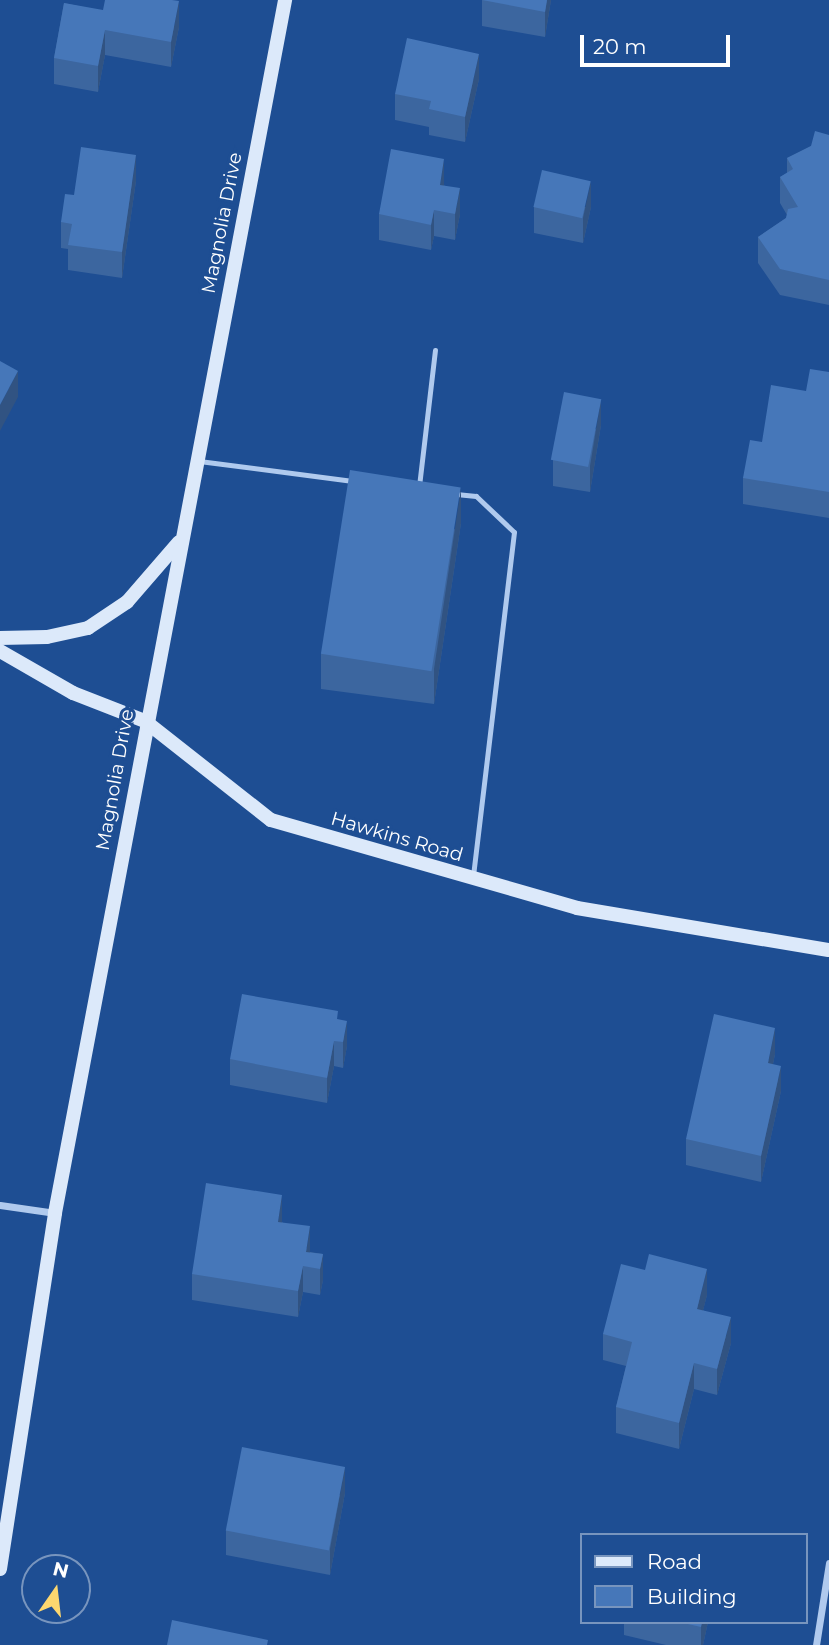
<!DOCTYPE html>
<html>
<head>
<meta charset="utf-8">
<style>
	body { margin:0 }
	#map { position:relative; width:829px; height:1645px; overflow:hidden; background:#1e4e93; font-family:Montserrat,sans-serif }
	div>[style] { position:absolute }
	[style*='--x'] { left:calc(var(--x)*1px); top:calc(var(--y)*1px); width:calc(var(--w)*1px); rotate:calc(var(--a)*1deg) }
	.lane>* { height:5px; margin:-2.5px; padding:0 2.5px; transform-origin:2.5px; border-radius:2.5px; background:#b0caee }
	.street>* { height:7px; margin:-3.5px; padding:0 3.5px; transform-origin:3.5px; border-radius:3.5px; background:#b0caee }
	.secondary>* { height:14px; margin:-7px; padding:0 7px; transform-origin:7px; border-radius:7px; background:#dce9fa }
	.wall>* { inset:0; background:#3c669f }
	.shaded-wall>* { inset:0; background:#315382 }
	.building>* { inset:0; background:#4677b9; transform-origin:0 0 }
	span { translate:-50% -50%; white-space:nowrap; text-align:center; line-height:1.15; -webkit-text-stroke:6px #1e4e93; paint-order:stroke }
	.street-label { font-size:19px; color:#fff }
	.legend { position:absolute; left:580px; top:1533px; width:228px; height:91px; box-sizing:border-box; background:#1e4e93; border:2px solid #7895be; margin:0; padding:9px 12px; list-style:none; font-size:21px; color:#fff }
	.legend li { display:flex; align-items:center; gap:14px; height:35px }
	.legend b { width:35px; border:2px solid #7895be }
	.north { position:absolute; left:21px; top:1554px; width:70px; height:70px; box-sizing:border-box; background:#1e4e93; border:2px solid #7895be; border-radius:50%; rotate:14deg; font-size:19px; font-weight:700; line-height:28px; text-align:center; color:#fff }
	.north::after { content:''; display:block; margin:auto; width:24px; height:32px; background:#fdd76f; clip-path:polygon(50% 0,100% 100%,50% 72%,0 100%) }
	.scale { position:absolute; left:580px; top:35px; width:150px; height:32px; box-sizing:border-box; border:4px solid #fff; border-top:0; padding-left:9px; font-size:21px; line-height:24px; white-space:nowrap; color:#fff; -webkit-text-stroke:5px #1e4e93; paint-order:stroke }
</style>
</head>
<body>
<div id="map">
	<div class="lane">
		<i style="--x:199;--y:461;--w:155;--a:7.4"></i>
		<i style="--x:419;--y:486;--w:137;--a:-83.3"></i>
		<i style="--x:456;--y:494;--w:20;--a:6"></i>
		<i style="--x:476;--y:496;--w:52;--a:43.5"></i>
		<i style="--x:514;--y:532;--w:345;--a:96.8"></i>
	</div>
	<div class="street">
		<i style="--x:0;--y:1205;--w:56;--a:8.3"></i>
		<i style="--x:816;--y:1645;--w:83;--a:-81"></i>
	</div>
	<div class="secondary">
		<i style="--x:0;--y:638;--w:47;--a:-1.2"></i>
		<i style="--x:47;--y:637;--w:42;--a:-12.4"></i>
		<i style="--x:88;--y:628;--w:47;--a:-33.7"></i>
		<i style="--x:127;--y:602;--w:79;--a:-49.1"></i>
		<i style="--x:0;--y:651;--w:84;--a:29.9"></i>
		<i style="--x:73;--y:693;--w:77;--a:21.3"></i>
		<i style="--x:145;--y:721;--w:160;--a:38.2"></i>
		<i style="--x:271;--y:820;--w:318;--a:16"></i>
		<i style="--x:577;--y:908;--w:255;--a:9.5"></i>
		<i style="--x:0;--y:1569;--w:360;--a:-81.2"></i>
		<i style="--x:55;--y:1213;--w:1235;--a:-79.26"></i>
	</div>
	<div class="wall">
		<i style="clip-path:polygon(482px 0,551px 0,545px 37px,482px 26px)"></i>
		<i style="clip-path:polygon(64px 3px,179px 27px,171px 67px,105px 55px,98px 92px,54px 84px,54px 58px)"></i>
		<i style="clip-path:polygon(479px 79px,465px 142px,429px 135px,429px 127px,395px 120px,395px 94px)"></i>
		<i style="clip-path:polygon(829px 135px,829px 305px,780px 295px,758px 263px,758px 237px,786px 218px,787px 215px,780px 203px,780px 177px,787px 173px,787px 158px,811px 146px)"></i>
		<i style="clip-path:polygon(136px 181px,122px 278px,68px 270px,68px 249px,61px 248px,61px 222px,74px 195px)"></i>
		<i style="clip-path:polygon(444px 185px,460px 214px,455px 240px,434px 236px,431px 250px,379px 240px,379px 214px)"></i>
		<i style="clip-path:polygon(534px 207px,591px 207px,583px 243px,534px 233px)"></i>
		<i style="clip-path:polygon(829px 372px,829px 518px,743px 504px,743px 478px,762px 442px)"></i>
		<i style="clip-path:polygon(601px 425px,590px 492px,553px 486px,553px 460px)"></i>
		<i style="clip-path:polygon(461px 523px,434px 704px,321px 689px,321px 654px)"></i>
		<i style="clip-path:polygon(338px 1019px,347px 1046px,343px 1068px,334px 1066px,327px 1103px,230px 1085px,230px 1059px)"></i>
		<i style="clip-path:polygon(775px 1054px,773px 1064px,781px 1091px,761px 1182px,686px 1165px,686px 1139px)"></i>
		<i style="clip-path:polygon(282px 1222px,310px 1252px,323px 1254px,323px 1280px,320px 1295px,303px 1292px,298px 1317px,192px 1300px,192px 1274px)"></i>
		<i style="clip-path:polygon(707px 1295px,703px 1310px,731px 1343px,717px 1395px,694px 1389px,679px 1449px,616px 1433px,616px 1407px,626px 1366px,603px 1360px,603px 1334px)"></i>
		<i style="clip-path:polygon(345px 1493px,330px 1575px,226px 1555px,226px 1530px)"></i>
		<i style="clip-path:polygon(624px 1622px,708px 1622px,703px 1645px,666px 1645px,624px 1635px)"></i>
	</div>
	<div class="shaded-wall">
		<i style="clip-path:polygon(547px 0,551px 0,545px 37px,545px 12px)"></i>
		<i style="clip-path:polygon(179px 1px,179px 27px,171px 67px,171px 42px)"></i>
		<i style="clip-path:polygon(105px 30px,105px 55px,98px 92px,98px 66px)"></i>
		<i style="clip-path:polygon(479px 54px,479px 79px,465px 142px,465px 117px)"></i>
		<i style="clip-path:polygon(136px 155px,136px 181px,122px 278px,122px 252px)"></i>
		<i style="clip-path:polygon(444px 159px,444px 185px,440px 210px,440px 185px)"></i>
		<i style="clip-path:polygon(591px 181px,591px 207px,583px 243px,583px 218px)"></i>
		<i style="clip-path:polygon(460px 188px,460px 214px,455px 240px,455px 214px)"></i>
		<i style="clip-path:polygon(434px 210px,434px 236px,431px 250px,431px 225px)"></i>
		<i style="clip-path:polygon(18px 371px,18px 397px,0 431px,0 405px)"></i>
		<i style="clip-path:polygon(601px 399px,601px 425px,590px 492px,590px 466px)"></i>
		<i style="clip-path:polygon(461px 488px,461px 523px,434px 704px,434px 669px)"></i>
		<i style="clip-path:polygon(347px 1021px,347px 1046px,343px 1068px,343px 1042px)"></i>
		<i style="clip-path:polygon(775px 1028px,775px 1054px,768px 1089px,768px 1063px)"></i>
		<i style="clip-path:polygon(334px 1041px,334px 1066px,327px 1103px,327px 1078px)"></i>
		<i style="clip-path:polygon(781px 1066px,781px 1091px,761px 1182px,761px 1156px)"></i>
		<i style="clip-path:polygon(282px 1195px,282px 1221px,278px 1247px,278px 1222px)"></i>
		<i style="clip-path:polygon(310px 1226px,310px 1252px,308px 1267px,306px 1252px)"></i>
		<i style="clip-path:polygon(323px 1254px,323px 1280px,320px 1295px,320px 1269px)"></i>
		<i style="clip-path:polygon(303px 1266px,303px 1292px,298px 1317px,298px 1291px)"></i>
		<i style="clip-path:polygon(707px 1269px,707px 1295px,697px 1334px,697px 1309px)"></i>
		<i style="clip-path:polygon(731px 1317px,731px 1343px,717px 1395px,717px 1369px)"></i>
		<i style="clip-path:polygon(694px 1363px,694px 1389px,679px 1449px,679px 1423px)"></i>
		<i style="clip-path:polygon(345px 1467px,345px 1493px,330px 1575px,330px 1549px)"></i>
		<i style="clip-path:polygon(702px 1622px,708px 1622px,703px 1645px,701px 1645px,701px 1627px)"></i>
	</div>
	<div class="building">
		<i style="clip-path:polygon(105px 0,172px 0,179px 1px,171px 42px,105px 30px,98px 66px,54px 58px,64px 3px,103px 10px)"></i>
		<i style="clip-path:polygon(482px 0,547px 0,545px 12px)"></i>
		<i style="clip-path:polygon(407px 38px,479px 54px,465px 117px,429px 109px,431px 101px,395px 94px)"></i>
		<i style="clip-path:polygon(815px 131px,829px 135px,829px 280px,780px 269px,758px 237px,786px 218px,788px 209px,798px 207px,780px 177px,793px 169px,787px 158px,811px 146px)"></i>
		<i style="clip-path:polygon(81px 147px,136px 155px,122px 252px,68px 245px,72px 224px,61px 222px,65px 194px,74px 195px)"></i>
		<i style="clip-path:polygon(391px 149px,444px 159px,440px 185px,460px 188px,455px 214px,434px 210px,431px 225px,379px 214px)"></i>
		<i style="left:542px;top:170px;width:50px;height:38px;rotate:13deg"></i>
		<i style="clip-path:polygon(0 361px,18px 371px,0 405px)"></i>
		<i style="clip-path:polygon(810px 369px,829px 372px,829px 492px,743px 478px,750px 440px,762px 442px,771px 385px,806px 391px)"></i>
		<i style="left:564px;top:392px;width:38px;height:69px;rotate:11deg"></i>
		<i style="left:350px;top:470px;width:112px;height:186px;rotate:9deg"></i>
		<i style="clip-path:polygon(242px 994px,338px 1011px,337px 1019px,347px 1021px,343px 1042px,334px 1041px,327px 1078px,230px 1059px)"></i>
		<i style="clip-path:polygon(714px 1014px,775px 1028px,768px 1063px,781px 1066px,761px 1156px,686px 1139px)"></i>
		<i style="clip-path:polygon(206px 1183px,282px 1195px,278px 1222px,310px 1226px,306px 1252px,323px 1254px,320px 1269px,303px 1266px,298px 1291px,192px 1274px)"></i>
		<i style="clip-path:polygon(649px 1254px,707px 1269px,697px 1309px,731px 1317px,717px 1369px,694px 1363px,679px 1423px,616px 1407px,632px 1342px,603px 1334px,621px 1264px,645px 1270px)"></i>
		<i style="left:242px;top:1447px;width:105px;height:85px;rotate:11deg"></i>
		<i style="clip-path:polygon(172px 1620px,268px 1640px,267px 1645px,167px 1645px)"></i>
		<i style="clip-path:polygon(679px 1622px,702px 1622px,701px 1627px)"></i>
	</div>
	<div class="street-label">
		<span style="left:222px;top:223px;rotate:-79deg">Magnolia Drive</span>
		<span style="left:115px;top:780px;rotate:-80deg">Magnolia Drive</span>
		<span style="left:397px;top:837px;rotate:16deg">Hawkins Road</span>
	</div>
	<ul class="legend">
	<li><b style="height:9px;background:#dce9fa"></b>Road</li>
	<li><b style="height:19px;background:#4677b9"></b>Building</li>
	</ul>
	<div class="north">N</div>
	<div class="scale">20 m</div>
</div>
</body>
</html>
